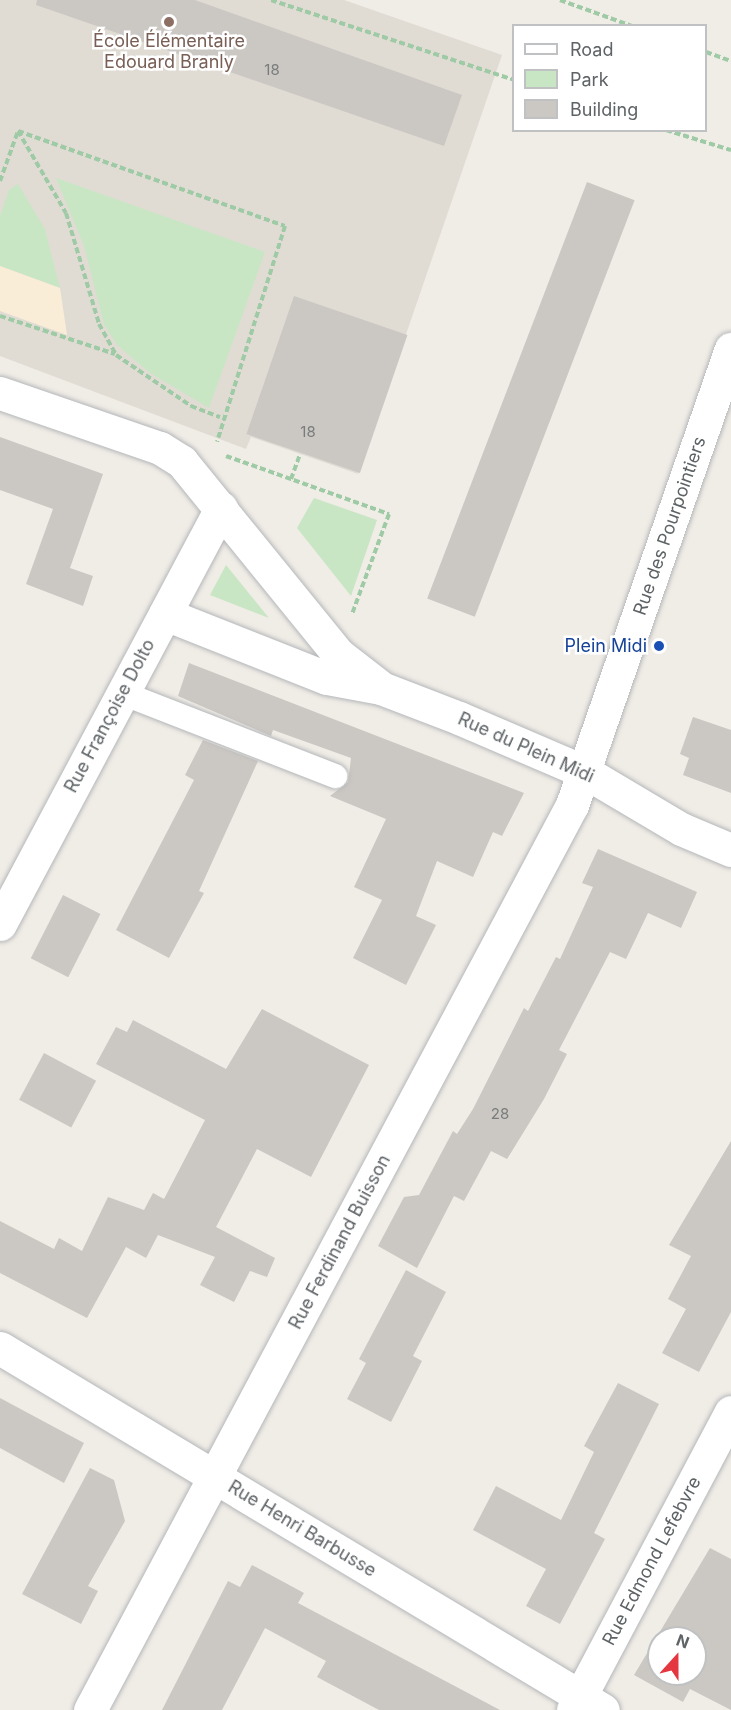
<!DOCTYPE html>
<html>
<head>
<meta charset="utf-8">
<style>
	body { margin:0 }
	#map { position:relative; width:731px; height:1710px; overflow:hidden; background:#f0ece6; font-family:Inter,sans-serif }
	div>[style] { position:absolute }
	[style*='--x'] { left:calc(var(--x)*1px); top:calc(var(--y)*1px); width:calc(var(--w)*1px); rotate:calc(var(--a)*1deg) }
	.education>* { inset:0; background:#e0dcd4 }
	.green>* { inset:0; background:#c8e6c4 }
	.sand>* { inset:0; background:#faedd7 }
	.building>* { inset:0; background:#cbc7c3; transform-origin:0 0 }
	.path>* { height:4px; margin-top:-2px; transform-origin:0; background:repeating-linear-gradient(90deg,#9ecaa5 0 6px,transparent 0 9px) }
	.roads { filter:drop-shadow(0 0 2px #b4b7ba) drop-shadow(0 0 2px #b4b7ba) }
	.lane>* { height:24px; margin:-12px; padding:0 12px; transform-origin:12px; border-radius:12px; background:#fff }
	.street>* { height:33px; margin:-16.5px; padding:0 16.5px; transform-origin:16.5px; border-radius:16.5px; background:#fff }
	.dots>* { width:16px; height:16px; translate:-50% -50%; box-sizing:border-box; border:3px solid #fff; border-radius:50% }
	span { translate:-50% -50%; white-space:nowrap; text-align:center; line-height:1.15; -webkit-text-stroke:5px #fff; paint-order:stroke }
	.number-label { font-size:15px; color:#797c7d }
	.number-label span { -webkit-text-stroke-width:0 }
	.education-label { font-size:18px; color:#785e54 }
	.street-label { font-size:18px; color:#5e6366 }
	.transit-label { font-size:18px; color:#164399 }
	.right { translate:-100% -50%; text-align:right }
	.legend { position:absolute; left:512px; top:24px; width:195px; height:108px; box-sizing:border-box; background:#fff; border:2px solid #bfc1c2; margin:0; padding:8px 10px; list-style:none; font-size:18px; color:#5e6366 }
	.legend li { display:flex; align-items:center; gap:12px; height:30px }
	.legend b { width:30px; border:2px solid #bfc1c2 }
	.north { position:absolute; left:647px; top:1626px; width:60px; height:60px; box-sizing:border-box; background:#fff; border:2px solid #bfc1c2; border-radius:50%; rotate:21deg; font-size:16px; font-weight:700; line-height:24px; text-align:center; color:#5e6366 }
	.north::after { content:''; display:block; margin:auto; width:21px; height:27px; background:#e53740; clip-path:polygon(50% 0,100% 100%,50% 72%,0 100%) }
</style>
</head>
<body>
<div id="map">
	<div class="education">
		<i style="clip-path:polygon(0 0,344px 0,502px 55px,358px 474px,251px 437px,246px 449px,0 356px)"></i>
	</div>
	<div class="green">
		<i style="clip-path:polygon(56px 178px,265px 252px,209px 408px,150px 373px,117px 345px,104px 324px,84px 246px)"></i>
		<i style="clip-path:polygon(18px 184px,45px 229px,60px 288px,0 266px,0 216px,9px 190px)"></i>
		<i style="clip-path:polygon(314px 498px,377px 520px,351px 596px,297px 528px)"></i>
		<i style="clip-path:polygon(226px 565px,269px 618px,210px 595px)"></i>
	</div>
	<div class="sand">
		<i style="clip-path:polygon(0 266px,60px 288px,67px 335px,0 311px)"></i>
	</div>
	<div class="building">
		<i style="clip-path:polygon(37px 0,195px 0,462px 95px,444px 146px,36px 5px)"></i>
		<i style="left:587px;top:182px;width:51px;height:446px;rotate:21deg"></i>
		<i style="left:294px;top:296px;width:120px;height:146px;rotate:19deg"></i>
		<i style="clip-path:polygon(0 437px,103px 474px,70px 568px,93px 576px,83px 606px,26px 584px,53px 509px,0 490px)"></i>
		<i style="clip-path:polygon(189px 663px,524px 793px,502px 836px,493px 832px,473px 877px,437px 861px,416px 916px,436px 925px,406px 985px,353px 958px,382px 900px,354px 887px,386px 819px,330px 796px,348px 782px,351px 758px,273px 730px,271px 736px,178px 696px)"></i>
		<i style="clip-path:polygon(693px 717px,731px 730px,731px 793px,683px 775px,689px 758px,680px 754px)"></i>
		<i style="clip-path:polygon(203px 740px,258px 761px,199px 891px,204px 893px,169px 958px,116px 930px,194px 780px,185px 775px)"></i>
		<i style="clip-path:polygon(598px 849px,697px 892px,681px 928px,648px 913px,626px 959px,610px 952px,559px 1050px,567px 1054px,544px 1099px,507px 1159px,491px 1151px,464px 1201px,454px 1196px,417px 1268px,378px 1246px,404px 1197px,419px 1195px,453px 1131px,457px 1134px,473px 1109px,524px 1008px,528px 1011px,556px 957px,560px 959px,593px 887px,582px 883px)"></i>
		<i style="left:63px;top:895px;width:42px;height:71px;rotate:27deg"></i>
		<i style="clip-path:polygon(262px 1009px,369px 1065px,311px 1177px,257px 1149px,216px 1227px,275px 1258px,267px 1277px,250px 1271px,234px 1302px,200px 1285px,215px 1257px,158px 1235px,146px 1258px,126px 1247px,87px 1318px,0 1273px,0 1221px,54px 1249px,59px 1238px,82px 1251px,108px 1197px,144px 1210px,153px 1193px,164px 1199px,205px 1120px,96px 1064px,116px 1027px,127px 1032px,133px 1020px,226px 1069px)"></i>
		<i style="left:44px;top:1053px;width:59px;height:53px;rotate:28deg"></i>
		<i style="clip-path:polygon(731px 1141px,731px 1312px,699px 1372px,662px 1353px,686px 1309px,668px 1299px,691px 1256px,669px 1245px)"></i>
		<i style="clip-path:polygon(406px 1270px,446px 1292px,413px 1356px,422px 1361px,391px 1422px,347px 1399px,366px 1363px,359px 1359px)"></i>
		<i style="clip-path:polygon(618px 1383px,659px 1404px,594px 1533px,605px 1539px,560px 1624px,526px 1606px,546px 1569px,473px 1530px,496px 1486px,561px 1520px,594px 1452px,584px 1446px)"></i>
		<i style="clip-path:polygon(0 1398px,84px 1443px,64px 1483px,0 1448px)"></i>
		<i style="clip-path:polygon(90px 1468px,114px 1480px,125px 1521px,88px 1586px,98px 1591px,81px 1624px,22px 1594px)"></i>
		<i style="clip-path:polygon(evenodd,710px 1548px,731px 1559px,731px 1710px,690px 1689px,683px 1702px,634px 1675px,710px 1548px,659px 1638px,695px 1638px,695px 1674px,659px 1674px,659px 1638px)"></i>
		<i style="clip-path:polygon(252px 1565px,304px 1593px,298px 1603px,500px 1710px,379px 1710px,317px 1677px,326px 1661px,265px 1628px,222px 1710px,162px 1710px,228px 1581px,240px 1587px)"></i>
	</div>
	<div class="path">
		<i style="--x:271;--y:0;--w:256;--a:18.2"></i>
		<i style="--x:560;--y:0;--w:77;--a:19.9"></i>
		<i style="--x:706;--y:52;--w:27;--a:20"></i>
		<i style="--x:666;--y:130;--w:68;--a:17.1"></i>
		<i style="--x:18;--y:131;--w:95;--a:59.7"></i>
		<i style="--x:66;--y:213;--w:116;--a:73.4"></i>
		<i style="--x:99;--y:324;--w:35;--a:61"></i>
		<i style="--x:116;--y:355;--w:91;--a:34.2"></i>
		<i style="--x:191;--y:406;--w:31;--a:21"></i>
		<i style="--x:0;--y:181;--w:53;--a:-70.2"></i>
		<i style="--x:18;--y:131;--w:283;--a:19.6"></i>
		<i style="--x:285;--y:226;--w:226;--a:107.5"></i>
		<i style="--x:0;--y:316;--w:121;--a:18.3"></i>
		<i style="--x:226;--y:456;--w:173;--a:19.6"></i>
		<i style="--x:389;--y:514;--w:107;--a:110.3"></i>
		<i style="--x:291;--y:479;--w:27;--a:-70"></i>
	</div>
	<div class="roads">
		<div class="lane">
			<i style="--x:122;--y:693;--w:229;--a:21.3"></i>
		</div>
		<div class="street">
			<i style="--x:0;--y:393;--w:169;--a:19"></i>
			<i style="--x:160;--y:448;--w:26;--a:32"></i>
			<i style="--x:182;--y:462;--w:247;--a:50.9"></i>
			<i style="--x:338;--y:654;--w:51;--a:37.8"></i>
			<i style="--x:165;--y:614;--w:174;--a:21.6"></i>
			<i style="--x:327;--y:678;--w:55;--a:10.5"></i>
			<i style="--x:381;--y:688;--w:84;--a:21"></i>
			<i style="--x:459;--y:718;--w:137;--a:23.2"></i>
			<i style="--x:585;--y:772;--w:112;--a:30.7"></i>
			<i style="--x:681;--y:829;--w:54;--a:22.8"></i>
			<i style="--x:0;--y:924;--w:471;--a:-62"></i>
			<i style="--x:0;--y:1348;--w:703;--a:30.98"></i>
			<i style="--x:90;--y:1710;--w:1025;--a:-61.96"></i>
			<i style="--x:572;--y:805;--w:483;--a:-70.8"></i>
			<i style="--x:573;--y:1710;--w:337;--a:-62.1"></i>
		</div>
	</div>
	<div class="dots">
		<i style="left:169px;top:22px;background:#8d6e63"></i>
		<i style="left:659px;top:646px;background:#1a4fb4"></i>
	</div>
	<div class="number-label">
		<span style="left:272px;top:70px">18</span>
		<span style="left:308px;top:432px">18</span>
		<span style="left:500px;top:1114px">28</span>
	</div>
	<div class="education-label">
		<span style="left:169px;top:52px">École Élémentaire<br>Edouard Branly</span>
	</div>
	<div class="street-label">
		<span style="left:670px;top:526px;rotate:-71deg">Rue des Pourpointiers</span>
		<span style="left:110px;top:716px;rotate:-62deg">Rue Françoise Dolto</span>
		<span style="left:526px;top:748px;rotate:24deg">Rue du Plein Midi</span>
		<span style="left:340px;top:1242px;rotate:-62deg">Rue Ferdinand Buisson</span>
		<span style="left:302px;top:1529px;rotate:31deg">Rue Henri Barbusse</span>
		<span style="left:652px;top:1561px;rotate:-62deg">Rue Edmond Lefebvre</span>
	</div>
	<div class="transit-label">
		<span class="right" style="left:647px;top:646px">Plein Midi</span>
	</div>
	<ul class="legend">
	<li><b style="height:8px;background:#fff"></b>Road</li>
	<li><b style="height:16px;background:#c8e6c4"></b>Park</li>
	<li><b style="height:16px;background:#cbc7c3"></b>Building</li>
	</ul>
	<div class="north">N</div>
</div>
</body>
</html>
